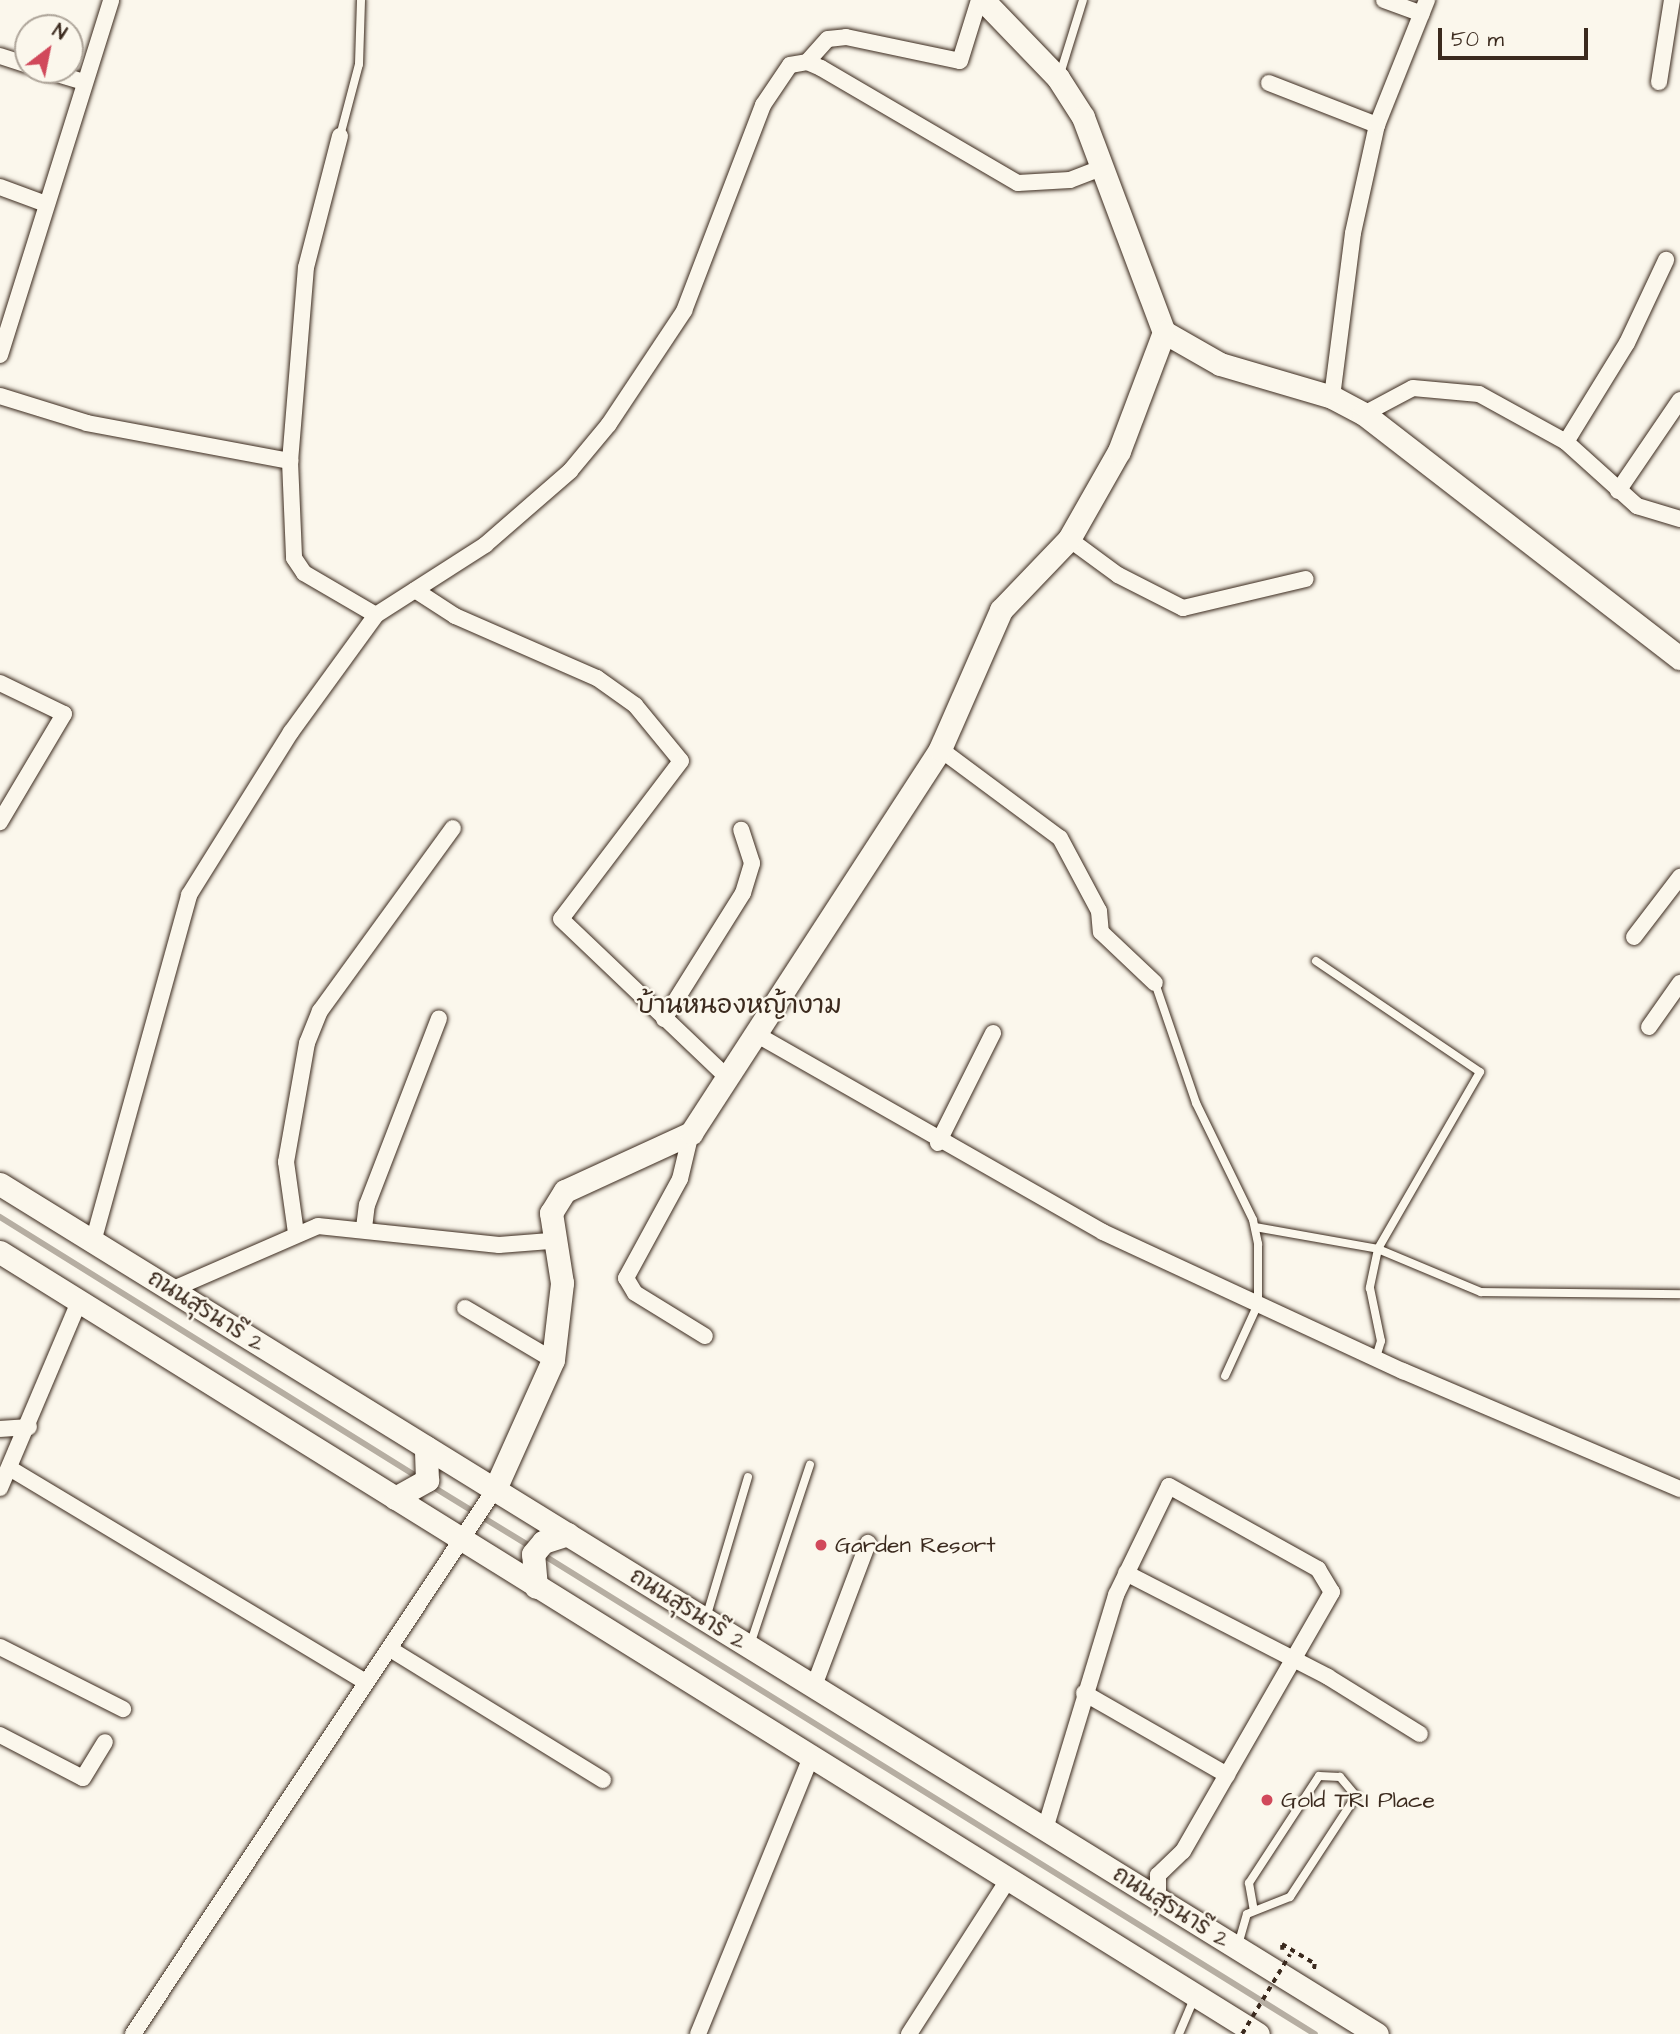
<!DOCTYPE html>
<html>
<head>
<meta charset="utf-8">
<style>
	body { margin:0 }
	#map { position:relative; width:1680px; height:2034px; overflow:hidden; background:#fbf7ec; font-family:"Architects Daughter","Playpen Sans Thai",sans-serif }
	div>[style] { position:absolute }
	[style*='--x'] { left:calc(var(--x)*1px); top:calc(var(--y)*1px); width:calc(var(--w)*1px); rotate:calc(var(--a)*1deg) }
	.stream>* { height:6px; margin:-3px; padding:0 3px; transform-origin:3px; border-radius:3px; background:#b6aea2 }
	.path>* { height:3.5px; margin-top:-1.75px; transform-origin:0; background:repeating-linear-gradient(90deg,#3b2a1e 0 5px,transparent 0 10px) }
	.roads { filter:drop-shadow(0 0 2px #3b2a1e) drop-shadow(0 0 2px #3b2a1e) }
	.lane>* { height:8px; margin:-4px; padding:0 4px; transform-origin:4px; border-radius:4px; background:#fbf7ec }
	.street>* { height:16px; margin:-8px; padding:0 8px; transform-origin:8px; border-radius:8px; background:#fbf7ec }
	.secondary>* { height:23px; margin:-11.5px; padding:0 11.5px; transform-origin:11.5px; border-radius:11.5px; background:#fbf7ec }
	.path-bridge>* { height:3.5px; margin-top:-1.75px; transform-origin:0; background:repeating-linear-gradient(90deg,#3b2a1e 0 5px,transparent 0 10px) }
	.dots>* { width:19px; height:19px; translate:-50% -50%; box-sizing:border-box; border:4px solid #fbf7ec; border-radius:50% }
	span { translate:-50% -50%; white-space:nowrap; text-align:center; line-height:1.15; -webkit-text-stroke:5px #fbf7ec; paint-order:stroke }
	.street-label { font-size:23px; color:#3b2a1e }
	.poi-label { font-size:23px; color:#3b2a1e }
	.left { translate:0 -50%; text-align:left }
	.quarter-label { font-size:26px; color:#3b2a1e }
	.north { position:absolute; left:14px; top:14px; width:70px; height:70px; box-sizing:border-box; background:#fbf7ec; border:2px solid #aea59a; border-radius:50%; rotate:32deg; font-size:19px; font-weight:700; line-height:28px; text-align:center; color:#3b2a1e }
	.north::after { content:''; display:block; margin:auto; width:24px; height:32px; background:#d1495b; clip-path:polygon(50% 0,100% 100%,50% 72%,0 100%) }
	.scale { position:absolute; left:1438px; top:28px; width:150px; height:32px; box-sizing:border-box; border:4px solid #3b2a1e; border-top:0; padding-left:9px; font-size:21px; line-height:24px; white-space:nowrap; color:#3b2a1e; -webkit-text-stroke:5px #fbf7ec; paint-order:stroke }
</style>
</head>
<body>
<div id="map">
	<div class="stream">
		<i style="--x:0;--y:1217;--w:492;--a:31.9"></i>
		<i style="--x:430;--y:1485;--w:119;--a:31.5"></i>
		<i style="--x:540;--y:1553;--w:912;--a:31.83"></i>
	</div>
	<div class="path">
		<i style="--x:1282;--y:1950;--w:6;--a:-90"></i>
		<i style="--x:1282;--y:1944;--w:39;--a:31"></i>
		<i style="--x:1315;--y:1964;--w:6;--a:99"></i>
	</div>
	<div class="roads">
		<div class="lane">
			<i style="--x:1060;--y:74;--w:77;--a:-72.7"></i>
			<i style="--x:340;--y:136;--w:74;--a:-75.2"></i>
			<i style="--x:359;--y:64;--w:64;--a:-88.2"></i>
			<i style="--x:1316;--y:961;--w:198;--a:34.1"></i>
			<i style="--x:1480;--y:1072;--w:204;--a:120"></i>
			<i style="--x:1378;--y:1249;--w:40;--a:102"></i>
			<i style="--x:1370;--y:1288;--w:54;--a:78.3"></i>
			<i style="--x:1381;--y:1341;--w:17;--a:107"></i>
			<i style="--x:1155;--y:983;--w:127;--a:71.1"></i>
			<i style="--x:1196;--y:1103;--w:130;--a:64"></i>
			<i style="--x:1253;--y:1220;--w:25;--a:78"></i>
			<i style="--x:1258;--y:1244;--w:60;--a:90"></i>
			<i style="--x:1258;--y:1304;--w:79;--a:114.6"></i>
			<i style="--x:1255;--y:1227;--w:125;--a:10.1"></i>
			<i style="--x:1378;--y:1249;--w:112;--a:22.7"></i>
			<i style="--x:1481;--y:1292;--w:199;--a:0.6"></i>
			<i style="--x:706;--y:1618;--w:147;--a:-73.4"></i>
			<i style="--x:750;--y:1645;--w:190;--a:-71.6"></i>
			<i style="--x:1238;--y:1945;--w:32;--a:-74"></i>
			<i style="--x:1247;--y:1914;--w:46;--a:-21.6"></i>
			<i style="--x:1290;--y:1897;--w:121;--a:-56.8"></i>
			<i style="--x:1356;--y:1796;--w:25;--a:-130"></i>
			<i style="--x:1340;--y:1777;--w:21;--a:-177"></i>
			<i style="--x:1319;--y:1776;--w:128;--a:123.2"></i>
			<i style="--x:1249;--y:1883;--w:27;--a:80"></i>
			<i style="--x:1179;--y:2034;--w:39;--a:-67"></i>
		</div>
		<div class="street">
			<i style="--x:1384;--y:0;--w:40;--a:20.2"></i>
			<i style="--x:0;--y:56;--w:29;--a:18"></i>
			<i style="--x:807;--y:62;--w:31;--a:-48"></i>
			<i style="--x:828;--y:39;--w:18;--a:-6"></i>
			<i style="--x:846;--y:37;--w:116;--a:11.9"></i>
			<i style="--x:960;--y:61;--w:64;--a:-72.7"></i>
			<i style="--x:44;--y:70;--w:42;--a:16.7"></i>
			<i style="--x:1659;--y:82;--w:83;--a:-81"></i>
			<i style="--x:1269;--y:83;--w:116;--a:21.3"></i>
			<i style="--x:340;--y:136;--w:135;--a:104.5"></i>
			<i style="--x:306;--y:267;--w:195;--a:94.7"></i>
			<i style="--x:290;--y:461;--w:97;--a:87.6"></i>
			<i style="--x:294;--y:558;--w:18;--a:56"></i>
			<i style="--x:304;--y:573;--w:83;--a:30.3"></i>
			<i style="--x:0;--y:187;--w:49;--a:20.3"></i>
			<i style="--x:0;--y:355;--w:372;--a:-72.6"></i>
			<i style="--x:0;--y:396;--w:91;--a:17.2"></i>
			<i style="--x:87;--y:423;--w:207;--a:10.6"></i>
			<i style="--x:1332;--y:397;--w:165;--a:-82.7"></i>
			<i style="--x:1353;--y:233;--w:111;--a:-77.5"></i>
			<i style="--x:1377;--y:125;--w:135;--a:-68.2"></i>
			<i style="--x:1364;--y:414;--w:55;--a:-28"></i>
			<i style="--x:1413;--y:388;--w:66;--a:5.2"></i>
			<i style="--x:1479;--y:394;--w:99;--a:28.9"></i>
			<i style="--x:1566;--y:442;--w:96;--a:42"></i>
			<i style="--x:1637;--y:506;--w:45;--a:16.8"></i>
			<i style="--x:1566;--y:442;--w:116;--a:-58.4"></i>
			<i style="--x:1627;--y:343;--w:92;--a:-64.8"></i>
			<i style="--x:1618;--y:491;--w:110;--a:-55.7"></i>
			<i style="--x:1069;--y:539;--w:61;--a:36.3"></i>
			<i style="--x:1118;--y:575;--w:73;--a:26.9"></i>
			<i style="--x:1183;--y:608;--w:126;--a:-13.3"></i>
			<i style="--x:415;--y:590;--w:48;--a:33"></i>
			<i style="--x:455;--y:616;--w:155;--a:23.6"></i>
			<i style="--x:597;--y:678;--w:47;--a:35.4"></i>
			<i style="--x:635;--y:705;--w:72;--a:50.6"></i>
			<i style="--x:681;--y:761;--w:198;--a:127.2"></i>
			<i style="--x:561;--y:919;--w:229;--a:43.6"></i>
			<i style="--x:0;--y:683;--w:71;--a:25.8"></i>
			<i style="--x:64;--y:714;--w:126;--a:120.7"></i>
			<i style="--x:940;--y:749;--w:149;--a:36.6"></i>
			<i style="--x:1060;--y:838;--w:83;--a:61.9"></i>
			<i style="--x:1099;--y:911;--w:21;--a:85"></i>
			<i style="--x:1101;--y:932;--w:74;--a:43.4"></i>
			<i style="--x:1634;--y:937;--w:76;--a:-52.5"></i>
			<i style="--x:664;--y:1019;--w:149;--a:-57.9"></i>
			<i style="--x:743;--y:893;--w:31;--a:-73"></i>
			<i style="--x:752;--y:863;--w:35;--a:-108"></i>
			<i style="--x:1649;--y:1027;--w:54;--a:-54.8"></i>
			<i style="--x:754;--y:1033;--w:402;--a:29.7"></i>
			<i style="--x:1103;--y:1232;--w:331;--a:24.9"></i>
			<i style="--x:1403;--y:1371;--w:301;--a:23.1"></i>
			<i style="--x:691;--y:1133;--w:47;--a:103.4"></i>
			<i style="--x:680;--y:1179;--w:113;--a:118.6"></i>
			<i style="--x:626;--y:1278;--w:17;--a:59"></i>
			<i style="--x:635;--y:1293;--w:82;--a:31.6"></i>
			<i style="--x:938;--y:1143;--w:123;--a:-63.4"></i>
			<i style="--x:364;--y:1228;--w:23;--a:-83"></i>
			<i style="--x:367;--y:1205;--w:200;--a:-68.9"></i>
			<i style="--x:296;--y:1233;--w:72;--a:-98"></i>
			<i style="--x:286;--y:1162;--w:121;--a:-80"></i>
			<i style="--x:307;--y:1043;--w:35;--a:-68"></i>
			<i style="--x:320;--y:1011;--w:226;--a:-54"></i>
			<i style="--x:93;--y:1242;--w:360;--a:-74.5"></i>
			<i style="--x:189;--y:895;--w:192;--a:-58"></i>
			<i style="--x:291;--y:732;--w:145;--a:-54"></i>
			<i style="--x:376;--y:615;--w:130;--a:-32.7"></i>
			<i style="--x:485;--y:545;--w:113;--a:-41"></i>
			<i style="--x:570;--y:471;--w:61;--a:-50.3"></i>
			<i style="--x:609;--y:424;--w:136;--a:-56.4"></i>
			<i style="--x:684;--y:311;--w:221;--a:-69"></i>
			<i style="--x:763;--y:105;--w:48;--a:-56"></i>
			<i style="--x:790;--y:65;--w:17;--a:-10"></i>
			<i style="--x:807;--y:62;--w:15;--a:23"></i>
			<i style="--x:821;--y:68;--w:228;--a:30.3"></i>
			<i style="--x:1018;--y:183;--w:52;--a:-3.3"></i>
			<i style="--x:1070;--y:180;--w:34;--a:-21"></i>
			<i style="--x:171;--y:1290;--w:160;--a:-23.5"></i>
			<i style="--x:318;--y:1226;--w:182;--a:6"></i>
			<i style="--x:499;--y:1245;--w:51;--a:-4.5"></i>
			<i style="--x:465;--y:1308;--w:102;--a:30.6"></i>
			<i style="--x:0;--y:1429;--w:29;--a:-4"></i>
			<i style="--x:11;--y:1469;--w:414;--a:31"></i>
			<i style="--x:0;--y:1488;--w:202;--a:-67"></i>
			<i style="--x:1126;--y:1573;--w:227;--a:27.2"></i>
			<i style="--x:1328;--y:1677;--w:108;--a:31.8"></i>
			<i style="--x:0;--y:1647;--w:138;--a:26.8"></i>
			<i style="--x:390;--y:1649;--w:250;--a:31.6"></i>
			<i style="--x:814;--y:1686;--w:153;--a:-69.3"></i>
			<i style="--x:1084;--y:1693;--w:165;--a:29.8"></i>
			<i style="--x:0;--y:1735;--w:93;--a:27.4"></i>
			<i style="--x:83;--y:1778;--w:42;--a:-58.6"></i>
			<i style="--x:1045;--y:1829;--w:245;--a:-73.1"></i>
			<i style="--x:1116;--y:1595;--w:121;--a:-64.1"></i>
			<i style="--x:1169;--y:1486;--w:171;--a:29.1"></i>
			<i style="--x:1318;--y:1569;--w:27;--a:59"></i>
			<i style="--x:1332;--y:1592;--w:299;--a:119.9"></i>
			<i style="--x:1183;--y:1851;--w:35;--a:136"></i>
			<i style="--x:1158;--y:1875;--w:23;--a:90"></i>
			<i style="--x:133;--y:2034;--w:654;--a:-56.41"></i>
			<i style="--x:698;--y:2034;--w:299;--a:-67.8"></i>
			<i style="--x:909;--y:2034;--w:183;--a:-57.3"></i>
		</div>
		<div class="secondary">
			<i style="--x:983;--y:0;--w:108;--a:46.1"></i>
			<i style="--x:1058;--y:78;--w:46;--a:57.3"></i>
			<i style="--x:1083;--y:117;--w:230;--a:69.4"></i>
			<i style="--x:1164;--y:332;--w:64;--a:29.7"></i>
			<i style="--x:1220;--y:364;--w:117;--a:16.4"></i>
			<i style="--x:1332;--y:397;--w:36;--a:28"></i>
			<i style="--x:1364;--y:414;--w:399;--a:37.7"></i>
			<i style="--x:0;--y:1184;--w:1618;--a:31.69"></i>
			<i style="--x:0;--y:1252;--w:1481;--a:31.87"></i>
			<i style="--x:495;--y:1489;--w:141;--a:-65.8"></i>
			<i style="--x:553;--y:1360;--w:78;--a:-83.3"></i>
			<i style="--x:562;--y:1283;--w:71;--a:-98.9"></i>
			<i style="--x:551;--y:1213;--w:26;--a:-58"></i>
			<i style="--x:565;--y:1191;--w:139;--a:-24.7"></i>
			<i style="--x:691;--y:1133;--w:458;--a:-57"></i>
			<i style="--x:940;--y:749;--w:152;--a:-66.3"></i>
			<i style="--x:1001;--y:610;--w:98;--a:-46.2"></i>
			<i style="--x:1069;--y:539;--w:101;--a:-60.4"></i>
			<i style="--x:1119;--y:451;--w:127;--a:-69.3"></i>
			<i style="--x:395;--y:1498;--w:37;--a:-29"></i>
			<i style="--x:427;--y:1480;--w:33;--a:-92"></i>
			<i style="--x:536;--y:1587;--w:33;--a:-95"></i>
			<i style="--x:533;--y:1554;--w:16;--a:-50"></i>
			<i style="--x:543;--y:1542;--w:26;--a:-18"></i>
		</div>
	</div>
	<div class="path-bridge">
		<i style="--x:1242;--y:2034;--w:93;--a:-59"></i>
	</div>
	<div class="dots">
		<i style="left:821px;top:1545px;background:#d1495b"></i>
		<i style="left:1267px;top:1800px;background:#d1495b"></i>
	</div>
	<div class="street-label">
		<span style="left:206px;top:1311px;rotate:32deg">ถนนสุรนารี 2</span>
		<span style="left:688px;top:1609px;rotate:32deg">ถนนสุรนารี 2</span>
		<span style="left:1171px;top:1907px;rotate:32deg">ถนนสุรนารี 2</span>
	</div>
	<div class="poi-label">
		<span class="left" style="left:835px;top:1545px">Garden Resort</span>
		<span class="left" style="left:1281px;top:1800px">Gold TRI Place</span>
	</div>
	<div class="quarter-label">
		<span style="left:739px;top:1006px">บ้านหนองหญ้างาม</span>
	</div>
	<div class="north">N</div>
	<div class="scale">50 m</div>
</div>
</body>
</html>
